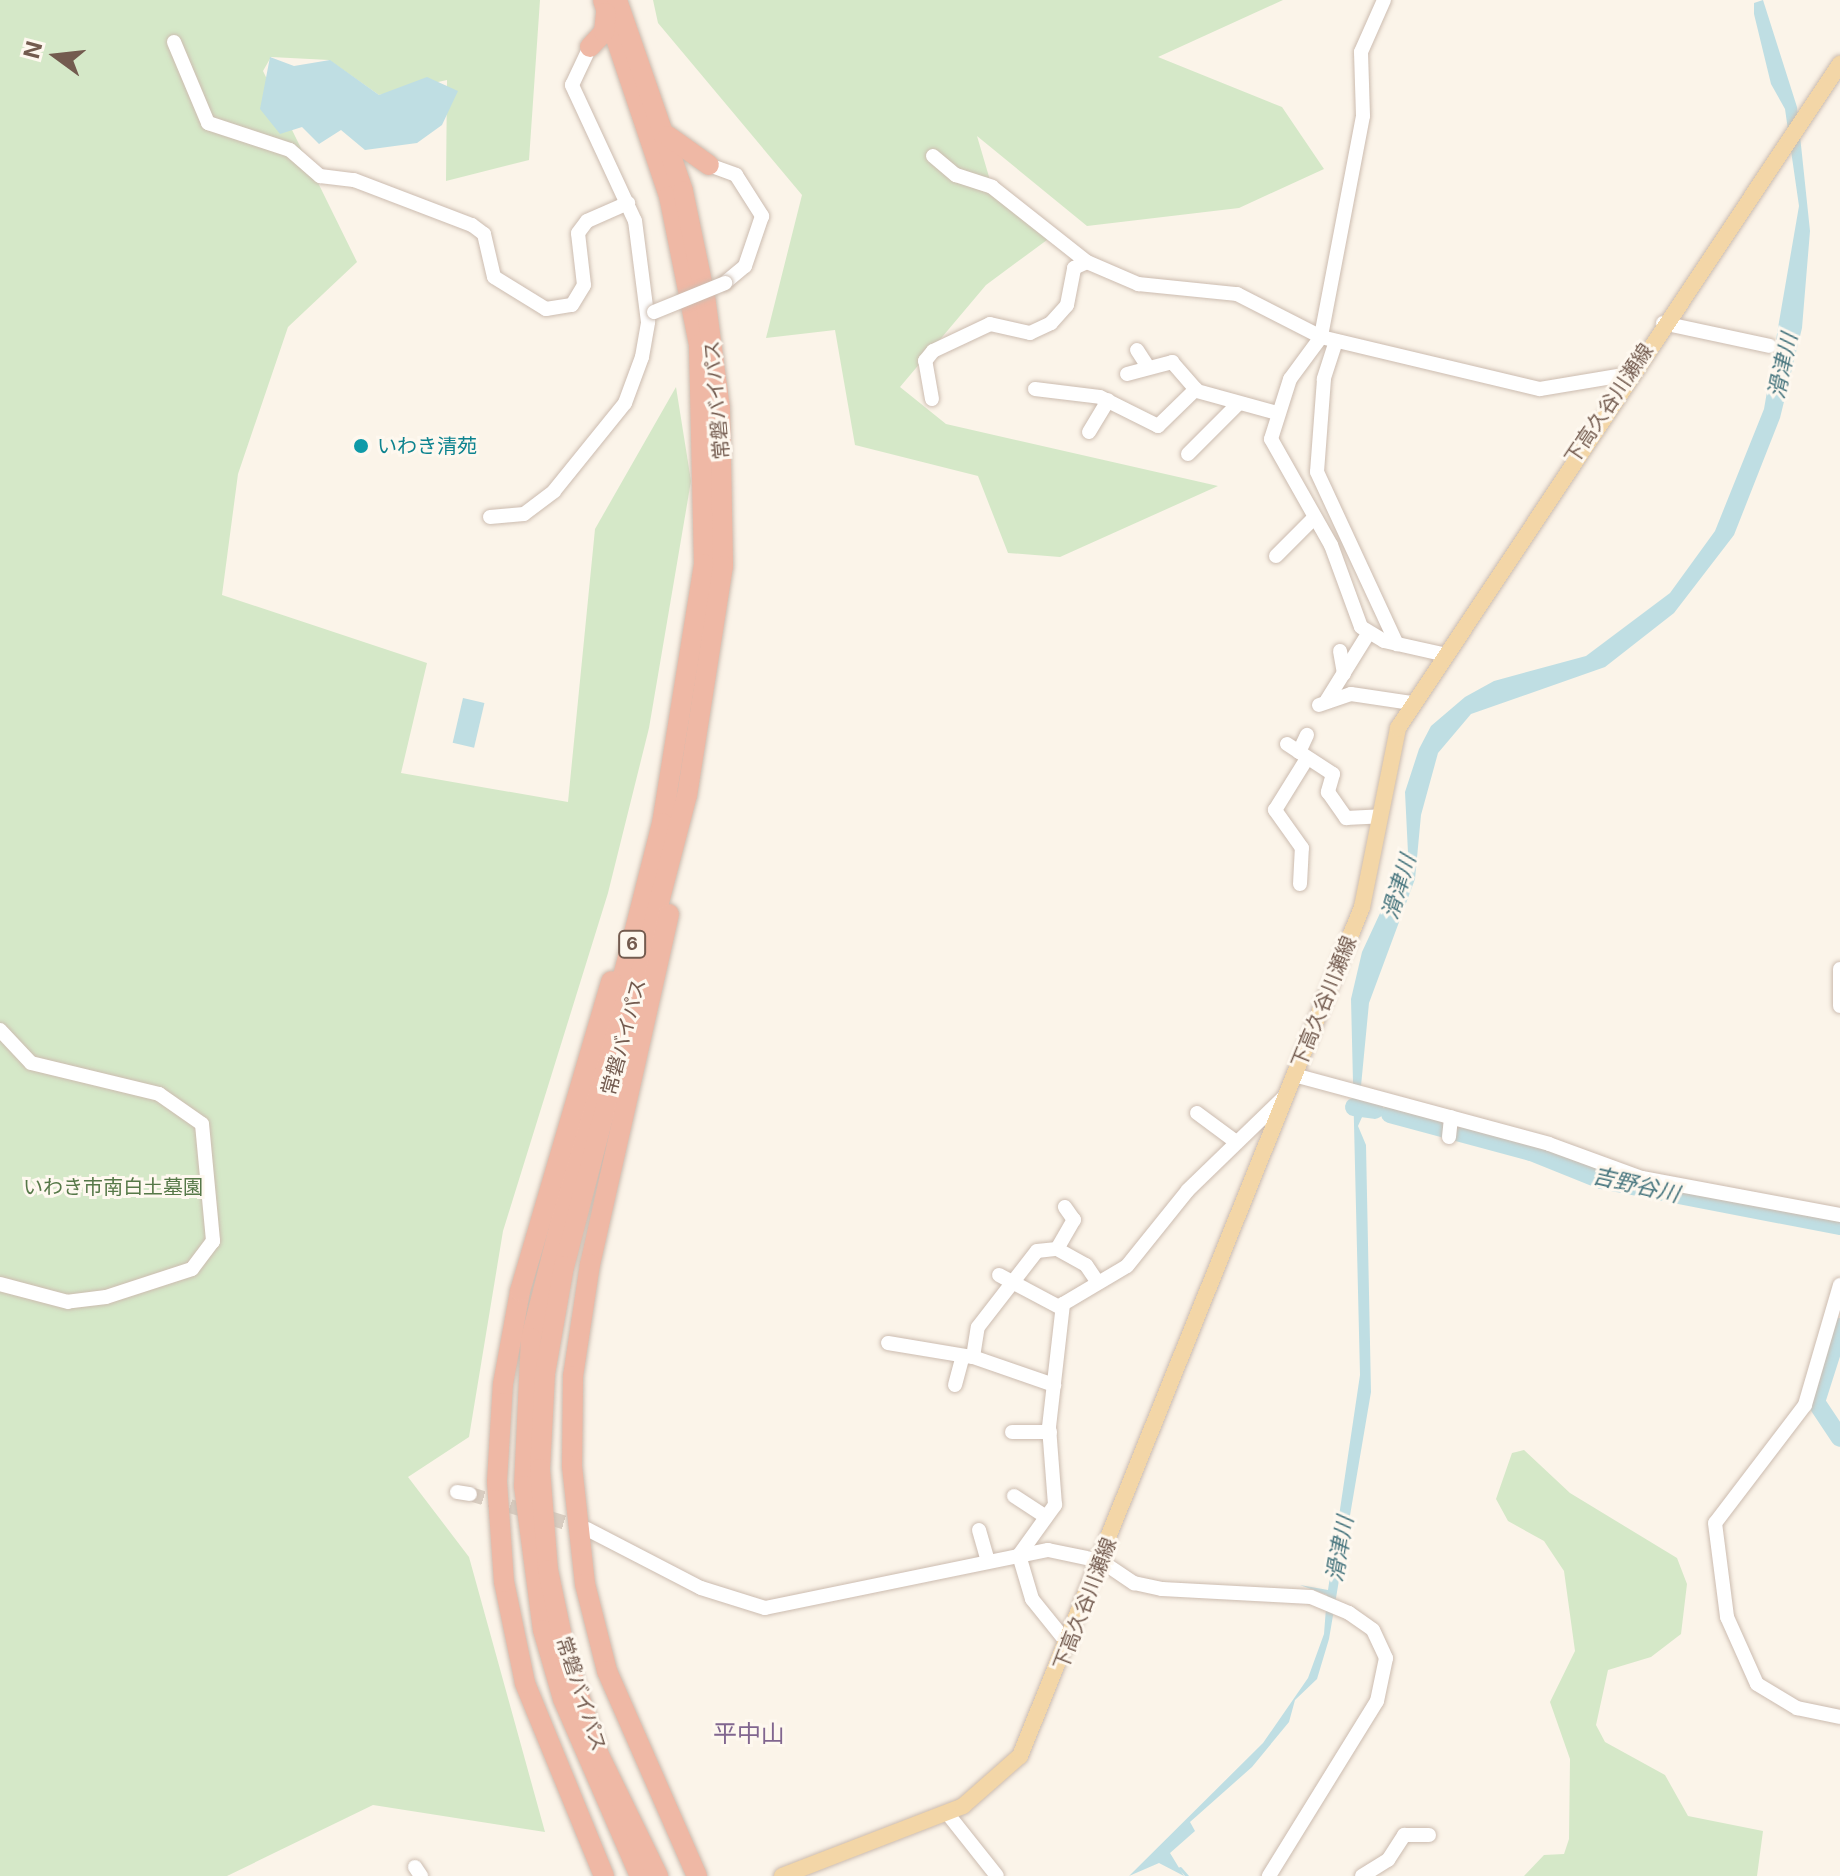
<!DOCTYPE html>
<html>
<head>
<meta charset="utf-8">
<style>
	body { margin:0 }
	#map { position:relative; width:1840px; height:1876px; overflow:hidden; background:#fbf4e9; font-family:Inter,"Noto Sans JP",sans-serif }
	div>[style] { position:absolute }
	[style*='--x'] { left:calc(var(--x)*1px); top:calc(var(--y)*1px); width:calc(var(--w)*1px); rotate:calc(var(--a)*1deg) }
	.green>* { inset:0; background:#d5e8c8 }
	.water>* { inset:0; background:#bfdee3; transform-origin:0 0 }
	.stream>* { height:3px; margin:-1.5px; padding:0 1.5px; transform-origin:1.5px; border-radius:1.5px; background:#bfdee3 }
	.river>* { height:18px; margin:-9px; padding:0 9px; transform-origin:9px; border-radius:9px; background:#bfdee3 }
	.minor-tunnel>* { height:14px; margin-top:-7px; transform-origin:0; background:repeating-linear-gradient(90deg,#d9cec2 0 14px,transparent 0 21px) }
	.roads { filter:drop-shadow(0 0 2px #ccbcb0) drop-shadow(0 0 2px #ccbcb0) }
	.minor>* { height:14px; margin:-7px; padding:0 7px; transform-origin:7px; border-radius:7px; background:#fff }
	.major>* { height:16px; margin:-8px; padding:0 8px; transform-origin:8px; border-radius:8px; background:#f3d6a7 }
	.highway>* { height:20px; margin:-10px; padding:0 10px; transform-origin:10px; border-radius:10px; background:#efb8a5 }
	.bridges { filter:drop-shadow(0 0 2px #ccbcb0) drop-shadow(0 0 2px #ccbcb0) }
	.minor-bridge>* { height:14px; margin:-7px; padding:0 7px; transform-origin:7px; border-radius:7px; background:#fff }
	.dots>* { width:22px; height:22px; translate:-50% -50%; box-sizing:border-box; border:4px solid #fef8ef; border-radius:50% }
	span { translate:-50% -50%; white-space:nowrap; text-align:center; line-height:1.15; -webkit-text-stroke:6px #fef8ef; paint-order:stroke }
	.shield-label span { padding:2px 6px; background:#fef8ef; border:2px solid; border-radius:6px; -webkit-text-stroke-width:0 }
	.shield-label { font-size:18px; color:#735b4f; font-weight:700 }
	.street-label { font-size:20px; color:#735b4f }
	.culture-label { font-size:20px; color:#0d838f }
	.left { translate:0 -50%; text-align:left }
	.park-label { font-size:20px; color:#567848 }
	.water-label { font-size:22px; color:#47757e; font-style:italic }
	.quarter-label { font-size:24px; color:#81668f }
	.north { position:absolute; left:16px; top:16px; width:80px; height:80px; -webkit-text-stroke:6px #fef8ef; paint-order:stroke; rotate:285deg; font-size:22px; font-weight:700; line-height:32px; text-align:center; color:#735b4f }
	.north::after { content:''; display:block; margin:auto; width:28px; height:36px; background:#735b4f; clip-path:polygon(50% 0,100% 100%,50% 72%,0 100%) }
</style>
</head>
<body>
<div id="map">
	<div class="green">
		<i style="clip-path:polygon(0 0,540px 0,529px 160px,446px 181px,447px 80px,379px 95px,329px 60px,271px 57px,263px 71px,357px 262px,288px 327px,238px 474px,222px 595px,427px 663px,401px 773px,568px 802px,595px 529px,676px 387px,691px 481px,649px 728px,608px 893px,503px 1231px,469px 1437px,408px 1477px,469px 1557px,545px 1832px,373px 1805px,227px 1876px,0 1876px)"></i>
		<i style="clip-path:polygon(653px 0,1283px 0,1158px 57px,1282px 107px,1324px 169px,1239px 208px,1087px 226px,977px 136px,992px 187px,1051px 237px,986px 285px,900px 387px,946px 424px,1218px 486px,1060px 557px,1008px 553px,978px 476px,855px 445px,835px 330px,766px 338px,802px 195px,658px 23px)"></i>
		<i style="clip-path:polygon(1524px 1450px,1570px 1493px,1677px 1558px,1687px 1584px,1681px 1634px,1651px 1657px,1608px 1670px,1596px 1725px,1605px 1742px,1665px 1775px,1688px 1816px,1763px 1831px,1757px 1876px,1524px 1876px,1544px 1855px,1564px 1854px,1569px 1839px,1570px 1759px,1550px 1702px,1575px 1651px,1564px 1571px,1544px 1541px,1508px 1521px,1496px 1499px,1512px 1453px)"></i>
	</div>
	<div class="water">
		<i style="clip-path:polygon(1763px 0,1797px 107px,1810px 231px,1802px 328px,1780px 418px,1734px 535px,1674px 613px,1605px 667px,1471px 714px,1438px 753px,1421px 815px,1415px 879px,1369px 1003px,1361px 1086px,1367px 1106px,1358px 1126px,1366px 1145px,1371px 1392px,1329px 1639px,1317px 1679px,1295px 1700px,1289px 1722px,1252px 1767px,1190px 1822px,1195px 1831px,1170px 1853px,1184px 1876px,1159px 1863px,1129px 1876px,1263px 1743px,1308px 1678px,1324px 1634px,1327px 1595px,1300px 1585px,1328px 1590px,1360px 1375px,1351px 999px,1362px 952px,1408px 853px,1405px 792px,1419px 749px,1431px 726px,1465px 697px,1494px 681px,1586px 656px,1670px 593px,1715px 531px,1764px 409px,1799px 206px,1785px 109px,1771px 84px,1754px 14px,1754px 3px)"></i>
		<i style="clip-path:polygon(270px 57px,294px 66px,330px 60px,379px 95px,427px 77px,458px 91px,442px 125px,417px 143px,365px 150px,341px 130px,319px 144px,302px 127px,280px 134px,260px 109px)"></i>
		<i style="left:463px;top:698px;width:22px;height:46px;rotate:13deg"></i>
	</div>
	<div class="stream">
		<i style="--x:1180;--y:1868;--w:11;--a:49"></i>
	</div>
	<div class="river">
		<i style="--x:1354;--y:1107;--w:21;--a:8"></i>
		<i style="--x:1390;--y:1114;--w:146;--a:15.1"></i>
		<i style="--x:1531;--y:1152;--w:75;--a:21.8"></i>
		<i style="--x:1601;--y:1180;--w:243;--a:10.9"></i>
		<i style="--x:1840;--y:1327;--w:79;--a:107.7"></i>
		<i style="--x:1816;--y:1402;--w:43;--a:56.3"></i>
	</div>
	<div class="minor-tunnel">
		<i style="--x:470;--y:1494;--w:121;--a:16.8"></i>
	</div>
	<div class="roads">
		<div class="minor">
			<i style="--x:1384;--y:0;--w:57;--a:113.9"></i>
			<i style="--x:1361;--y:52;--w:64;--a:88.2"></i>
			<i style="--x:1363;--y:116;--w:225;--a:100.8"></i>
			<i style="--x:1321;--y:337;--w:52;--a:126.4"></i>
			<i style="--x:1290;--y:379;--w:63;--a:107.6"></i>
			<i style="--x:1271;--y:439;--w:122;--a:60.5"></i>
			<i style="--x:1331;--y:545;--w:87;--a:69.9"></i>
			<i style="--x:1361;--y:627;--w:27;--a:31"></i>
			<i style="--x:1384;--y:641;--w:59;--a:12.6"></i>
			<i style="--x:174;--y:42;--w:88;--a:67.2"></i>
			<i style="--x:208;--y:123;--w:86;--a:18.2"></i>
			<i style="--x:290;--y:150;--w:40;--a:41"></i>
			<i style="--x:320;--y:176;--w:34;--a:7"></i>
			<i style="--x:354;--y:180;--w:126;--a:20.9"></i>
			<i style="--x:472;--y:225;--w:15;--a:37"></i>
			<i style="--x:484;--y:234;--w:44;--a:76.9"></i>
			<i style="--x:494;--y:277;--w:61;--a:31.6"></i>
			<i style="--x:546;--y:309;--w:26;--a:-9"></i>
			<i style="--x:572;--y:305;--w:23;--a:-59"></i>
			<i style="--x:584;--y:285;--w:52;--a:-96.6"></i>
			<i style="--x:578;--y:233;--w:15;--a:-53"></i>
			<i style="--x:587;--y:221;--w:45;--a:-23.7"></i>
			<i style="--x:933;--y:156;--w:30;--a:40"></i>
			<i style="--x:956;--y:175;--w:38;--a:18"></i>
			<i style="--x:992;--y:187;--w:121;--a:38.3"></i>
			<i style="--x:709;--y:165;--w:29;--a:20"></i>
			<i style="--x:736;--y:175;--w:49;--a:57.6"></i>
			<i style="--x:762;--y:216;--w:53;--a:108.8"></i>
			<i style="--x:745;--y:266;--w:26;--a:140"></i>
			<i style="--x:1663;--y:323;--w:109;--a:12.1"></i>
			<i style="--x:1336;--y:341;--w:40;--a:108"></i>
			<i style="--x:1324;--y:379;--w:93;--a:94.3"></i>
			<i style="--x:1317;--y:472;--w:190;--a:65.1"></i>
			<i style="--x:1137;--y:350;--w:20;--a:57"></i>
			<i style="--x:1127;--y:374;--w:47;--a:-14.9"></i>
			<i style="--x:1172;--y:362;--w:38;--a:49"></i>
			<i style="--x:1197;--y:391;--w:83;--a:15.4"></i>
			<i style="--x:1035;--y:389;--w:65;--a:7"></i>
			<i style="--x:1100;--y:397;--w:65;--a:26.6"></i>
			<i style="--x:1158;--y:426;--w:53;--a:-44.2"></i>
			<i style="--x:932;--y:399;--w:39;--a:-100"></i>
			<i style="--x:925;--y:361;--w:13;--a:-51"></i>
			<i style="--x:933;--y:351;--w:63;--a:-25.3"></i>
			<i style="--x:990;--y:324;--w:41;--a:12.7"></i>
			<i style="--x:1030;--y:333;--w:23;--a:-25"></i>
			<i style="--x:1051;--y:323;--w:24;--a:-48"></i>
			<i style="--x:1067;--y:305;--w:38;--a:-79"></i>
			<i style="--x:1074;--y:268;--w:14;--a:-25"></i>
			<i style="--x:1087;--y:262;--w:56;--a:23.3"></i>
			<i style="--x:1138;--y:284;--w:100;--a:5.8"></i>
			<i style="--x:1237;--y:294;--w:94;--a:27.1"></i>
			<i style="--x:1321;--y:337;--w:225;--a:13.4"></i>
			<i style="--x:1540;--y:389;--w:91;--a:-9.5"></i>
			<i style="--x:1089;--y:432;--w:37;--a:-59"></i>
			<i style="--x:1188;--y:454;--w:71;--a:-45"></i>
			<i style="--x:490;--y:517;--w:34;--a:-5"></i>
			<i style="--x:524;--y:514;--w:38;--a:-37"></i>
			<i style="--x:554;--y:491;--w:113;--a:-51.1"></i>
			<i style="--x:625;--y:403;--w:49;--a:-69.7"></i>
			<i style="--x:642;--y:357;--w:36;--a:-80"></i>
			<i style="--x:648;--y:322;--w:102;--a:-97.3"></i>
			<i style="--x:635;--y:221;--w:150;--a:-114.9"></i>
			<i style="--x:572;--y:85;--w:42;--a:-64.7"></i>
			<i style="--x:1276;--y:556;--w:54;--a:-45"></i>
			<i style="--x:1340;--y:651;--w:23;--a:80"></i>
			<i style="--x:1327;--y:700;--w:78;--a:-58.2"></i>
			<i style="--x:1319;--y:705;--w:34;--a:-19"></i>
			<i style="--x:1351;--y:694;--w:61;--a:8.5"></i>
			<i style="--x:1287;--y:744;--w:55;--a:33.1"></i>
			<i style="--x:1333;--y:774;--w:19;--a:106"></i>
			<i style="--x:1328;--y:792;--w:32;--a:55"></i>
			<i style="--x:1346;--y:818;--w:35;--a:-3"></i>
			<i style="--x:1299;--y:752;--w:19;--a:-65"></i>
			<i style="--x:1300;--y:884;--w:36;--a:-87"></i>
			<i style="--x:1302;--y:848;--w:47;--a:-125.4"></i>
			<i style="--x:1275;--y:810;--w:59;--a:-58.2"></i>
			<i style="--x:1840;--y:969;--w:37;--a:90"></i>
			<i style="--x:0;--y:1030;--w:45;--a:46.8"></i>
			<i style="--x:31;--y:1063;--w:132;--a:13.6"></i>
			<i style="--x:159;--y:1094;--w:52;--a:34.9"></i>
			<i style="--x:202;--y:1124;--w:118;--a:84.6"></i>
			<i style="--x:213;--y:1241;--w:35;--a:127"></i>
			<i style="--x:192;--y:1269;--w:90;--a:162"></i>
			<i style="--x:106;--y:1297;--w:38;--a:173"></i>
			<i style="--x:68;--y:1302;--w:70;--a:-165.2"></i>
			<i style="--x:1294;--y:1075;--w:264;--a:15.1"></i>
			<i style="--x:1549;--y:1144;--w:99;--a:20.1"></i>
			<i style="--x:1642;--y:1178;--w:201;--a:10.6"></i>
			<i style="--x:1197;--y:1113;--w:49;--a:36.6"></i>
			<i style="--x:1449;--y:1137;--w:20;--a:-84"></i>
			<i style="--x:1057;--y:1249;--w:34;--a:-60"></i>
			<i style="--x:1074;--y:1220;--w:16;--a:-125"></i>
			<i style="--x:999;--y:1275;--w:70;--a:28"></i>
			<i style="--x:1840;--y:1285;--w:125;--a:106.3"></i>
			<i style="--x:1805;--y:1405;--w:148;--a:127.3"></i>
			<i style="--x:1715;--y:1523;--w:95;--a:82.7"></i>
			<i style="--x:1727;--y:1617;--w:73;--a:65.9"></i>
			<i style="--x:1757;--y:1684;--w:47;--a:31"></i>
			<i style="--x:1797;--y:1708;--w:44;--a:11.8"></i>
			<i style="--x:888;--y:1343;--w:86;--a:9.4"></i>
			<i style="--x:973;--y:1357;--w:86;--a:19.1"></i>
			<i style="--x:973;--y:1357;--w:30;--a:-81"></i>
			<i style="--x:978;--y:1327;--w:96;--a:-52.2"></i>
			<i style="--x:1037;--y:1251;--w:20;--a:-6"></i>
			<i style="--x:1057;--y:1249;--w:33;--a:29"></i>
			<i style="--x:1086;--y:1265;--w:18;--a:56"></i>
			<i style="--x:955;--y:1385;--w:30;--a:-75"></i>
			<i style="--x:1012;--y:1432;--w:38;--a:0"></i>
			<i style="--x:457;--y:1492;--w:13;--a:9"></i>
			<i style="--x:1014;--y:1496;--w:38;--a:33"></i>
			<i style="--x:587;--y:1529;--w:128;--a:27.4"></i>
			<i style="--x:701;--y:1588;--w:67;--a:17.4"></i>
			<i style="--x:765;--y:1608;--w:289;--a:-11.6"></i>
			<i style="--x:1048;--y:1550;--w:54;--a:11.7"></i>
			<i style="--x:1101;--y:1561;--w:40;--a:34"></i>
			<i style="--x:1134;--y:1583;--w:29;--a:12"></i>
			<i style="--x:1162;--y:1589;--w:149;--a:3.1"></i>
			<i style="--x:1311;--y:1597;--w:41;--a:22.8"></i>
			<i style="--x:1349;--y:1613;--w:29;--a:35"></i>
			<i style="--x:1373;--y:1630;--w:31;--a:65"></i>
			<i style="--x:1386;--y:1658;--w:44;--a:101.8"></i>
			<i style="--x:1377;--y:1701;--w:206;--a:121.7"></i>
			<i style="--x:979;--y:1530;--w:32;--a:74"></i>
			<i style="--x:1069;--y:1645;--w:59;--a:-128.8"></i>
			<i style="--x:1032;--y:1599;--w:46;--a:-106.5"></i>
			<i style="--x:1019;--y:1555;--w:62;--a:-54.2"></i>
			<i style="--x:1055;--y:1505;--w:78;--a:-94.4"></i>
			<i style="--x:1049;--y:1427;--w:124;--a:-83.5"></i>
			<i style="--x:1063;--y:1304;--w:74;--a:-30.7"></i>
			<i style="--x:1127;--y:1266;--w:97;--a:-51.2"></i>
			<i style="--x:1188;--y:1190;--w:135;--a:-44.1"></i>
			<i style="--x:947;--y:1813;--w:80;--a:51.6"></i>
			<i style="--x:415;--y:1867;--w:11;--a:56"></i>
			<i style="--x:1362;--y:1876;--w:31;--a:-32"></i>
			<i style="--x:1388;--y:1860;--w:30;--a:-57"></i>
			<i style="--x:1404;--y:1835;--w:25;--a:0"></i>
		</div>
		<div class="major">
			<i style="--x:782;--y:1876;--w:194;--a:-21.1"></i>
			<i style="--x:963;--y:1806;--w:76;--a:-41.3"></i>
			<i style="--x:1020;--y:1756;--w:915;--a:-68.06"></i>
			<i style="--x:1362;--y:907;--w:183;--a:-78.6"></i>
			<i style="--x:1398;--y:728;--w:798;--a:-56.35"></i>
		</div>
		<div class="highway">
			<i style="--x:603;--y:0;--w:207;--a:71.4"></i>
			<i style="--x:669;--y:196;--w:152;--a:78.6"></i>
			<i style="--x:699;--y:345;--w:219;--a:88.7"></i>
			<i style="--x:704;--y:564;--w:262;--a:99.2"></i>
			<i style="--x:662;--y:823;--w:531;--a:104.27"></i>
			<i style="--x:531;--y:1338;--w:148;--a:92.7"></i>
			<i style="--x:524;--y:1486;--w:145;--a:82.5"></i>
			<i style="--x:543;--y:1630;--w:72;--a:73.8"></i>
			<i style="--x:563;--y:1699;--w:193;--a:66.5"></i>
			<i style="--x:617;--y:0;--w:202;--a:70.9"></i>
			<i style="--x:683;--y:191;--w:107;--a:78.2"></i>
			<i style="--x:705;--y:296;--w:113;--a:82.4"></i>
			<i style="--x:720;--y:408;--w:158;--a:88.9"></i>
			<i style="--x:723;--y:566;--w:232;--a:98.9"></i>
			<i style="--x:687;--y:795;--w:487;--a:104.6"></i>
			<i style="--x:564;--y:1266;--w:110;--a:100"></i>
			<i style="--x:545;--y:1374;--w:95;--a:93"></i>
			<i style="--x:540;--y:1469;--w:101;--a:85.5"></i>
			<i style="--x:548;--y:1570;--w:92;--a:78.1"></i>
			<i style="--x:567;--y:1660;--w:100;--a:71.4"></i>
			<i style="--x:599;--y:1755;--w:135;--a:64"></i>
			<i style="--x:590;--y:47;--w:21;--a:-47"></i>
			<i style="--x:604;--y:32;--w:19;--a:-84"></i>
			<i style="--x:668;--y:136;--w:50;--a:35.3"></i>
			<i style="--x:669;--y:914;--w:359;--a:102.7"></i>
			<i style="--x:590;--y:1264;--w:113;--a:98.6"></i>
			<i style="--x:573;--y:1376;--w:90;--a:90.6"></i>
			<i style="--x:572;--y:1466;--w:119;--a:83.7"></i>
			<i style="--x:585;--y:1584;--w:90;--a:75.8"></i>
			<i style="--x:607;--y:1671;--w:224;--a:66.3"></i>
			<i style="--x:604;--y:1876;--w:209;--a:-112.3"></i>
			<i style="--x:525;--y:1683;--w:103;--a:-101.7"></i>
			<i style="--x:504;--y:1582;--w:101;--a:-94"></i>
			<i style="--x:497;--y:1481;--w:97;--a:-86.5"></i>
			<i style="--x:503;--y:1384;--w:95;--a:-79.6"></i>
			<i style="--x:520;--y:1291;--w:323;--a:-73.6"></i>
		</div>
	</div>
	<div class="bridges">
		<div class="minor-bridge">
			<i style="--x:654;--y:312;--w:77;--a:-22.2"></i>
		</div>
	</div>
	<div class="dots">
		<i style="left:361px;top:446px;background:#0f9aa8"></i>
	</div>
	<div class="shield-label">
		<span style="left:632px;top:944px">6</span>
	</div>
	<div class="street-label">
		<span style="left:717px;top:400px;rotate:-95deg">常磐バイパス</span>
		<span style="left:1609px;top:404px;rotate:-56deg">下高久谷川瀬線</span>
		<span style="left:1324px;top:1002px;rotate:-68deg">下高久谷川瀬線</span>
		<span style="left:624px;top:1037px;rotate:-75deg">常磐バイパス</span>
		<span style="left:1085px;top:1604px;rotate:-69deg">下高久谷川瀬線</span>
		<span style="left:581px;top:1694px;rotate:72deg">常磐バイパス</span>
	</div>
	<div class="culture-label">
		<span class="left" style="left:377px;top:446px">いわき清苑</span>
	</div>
	<div class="park-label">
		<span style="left:113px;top:1187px">いわき市南白土墓園</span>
	</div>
	<div class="water-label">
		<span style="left:1783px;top:366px;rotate:-78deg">滑津川</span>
		<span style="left:1399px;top:887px;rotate:-73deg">滑津川</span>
		<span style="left:1636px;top:1185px;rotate:13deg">吉野谷川</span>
		<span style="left:1340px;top:1549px;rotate:-80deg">滑津川</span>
	</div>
	<div class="quarter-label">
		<span style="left:749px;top:1734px">平中山</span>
	</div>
	<div class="north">N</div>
</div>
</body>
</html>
